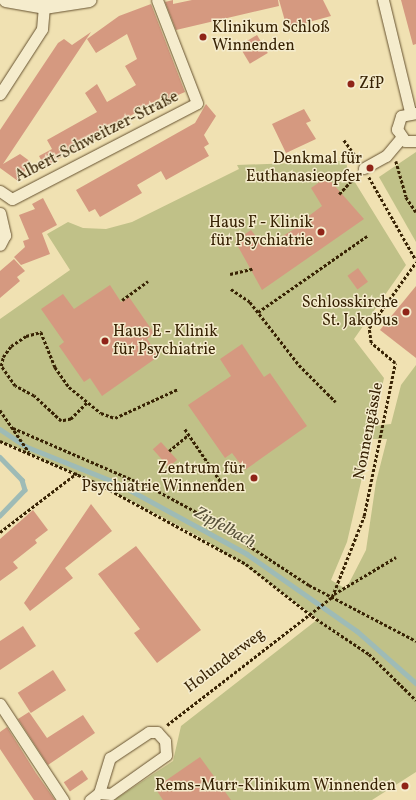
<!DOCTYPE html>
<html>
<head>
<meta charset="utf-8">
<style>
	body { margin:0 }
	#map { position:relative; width:416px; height:800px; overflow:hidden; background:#f0e1b2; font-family:Vollkorn,serif }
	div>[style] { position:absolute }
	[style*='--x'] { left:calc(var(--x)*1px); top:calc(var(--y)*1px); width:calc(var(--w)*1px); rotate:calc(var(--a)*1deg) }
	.green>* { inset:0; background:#c0c188 }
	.stream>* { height:4.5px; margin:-2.25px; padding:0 2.25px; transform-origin:2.25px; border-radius:2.25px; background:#9ebbb6 }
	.building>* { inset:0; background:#d59980; transform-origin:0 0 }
	.path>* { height:2.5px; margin-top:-1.25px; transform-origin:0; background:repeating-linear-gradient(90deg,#382304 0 3px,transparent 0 5px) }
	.roads { filter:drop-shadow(0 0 1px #665230) drop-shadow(0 0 1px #665230) }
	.minor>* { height:11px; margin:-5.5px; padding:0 5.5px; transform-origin:5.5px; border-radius:5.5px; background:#f5eccd }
	.tertiary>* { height:14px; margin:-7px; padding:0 7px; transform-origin:7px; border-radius:7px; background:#f5eccd }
	.dots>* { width:11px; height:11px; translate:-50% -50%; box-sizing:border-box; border:2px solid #f5eccd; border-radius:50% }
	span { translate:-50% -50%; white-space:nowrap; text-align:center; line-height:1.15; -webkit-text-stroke:3px #f5eccd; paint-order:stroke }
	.poi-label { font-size:16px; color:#382304 }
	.left { translate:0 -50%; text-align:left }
	.right { translate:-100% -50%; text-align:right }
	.street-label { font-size:16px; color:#382304 }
	.water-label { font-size:17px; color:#575139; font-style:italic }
</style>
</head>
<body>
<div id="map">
	<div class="green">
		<i style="clip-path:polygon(416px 152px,416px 242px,379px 177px)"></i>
		<i style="clip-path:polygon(evenodd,346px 161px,348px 171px,406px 265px,354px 339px,384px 378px,373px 426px,391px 424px,401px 385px,416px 365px,416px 772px,372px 800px,114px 800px,173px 761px,181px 726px,318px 619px,244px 565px,198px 536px,97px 483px,0 441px,0 319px,70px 270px,47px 234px,68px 222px,83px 228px,106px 229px,132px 222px,239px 169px,237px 165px,346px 161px,371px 439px,387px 439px,376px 482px,366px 550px,346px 589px,331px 580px,347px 542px,371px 439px)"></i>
	</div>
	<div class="stream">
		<i style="--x:0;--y:429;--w:30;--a:34"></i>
		<i style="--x:25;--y:446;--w:99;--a:21.9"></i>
		<i style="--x:117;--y:483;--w:148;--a:28.6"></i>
		<i style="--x:247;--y:554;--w:134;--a:35"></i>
		<i style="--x:357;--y:631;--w:79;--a:41.4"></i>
		<i style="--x:0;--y:457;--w:32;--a:46"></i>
		<i style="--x:22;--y:480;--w:10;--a:73"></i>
		<i style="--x:25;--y:490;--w:36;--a:134"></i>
	</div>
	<div class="building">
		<i style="clip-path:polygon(173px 0,173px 4px,192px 0,278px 0,279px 6px,176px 30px,165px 2px)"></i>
		<i style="clip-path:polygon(279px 0,323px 0,331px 16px,287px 28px)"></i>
		<i style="clip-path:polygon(401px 0,416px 0,416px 44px,413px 45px)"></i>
		<i style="clip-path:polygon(151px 4px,185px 92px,164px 101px,162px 97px,45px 167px,39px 156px,52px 149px,47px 140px,97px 112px,85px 93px,97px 84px,107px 102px,136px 85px,125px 66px,137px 59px,127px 34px,96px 53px,87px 39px,119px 16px)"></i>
		<i style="clip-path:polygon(91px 32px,3px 164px,20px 154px,31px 162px,18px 181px,0 168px,0 130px,58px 43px,64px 39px,72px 45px)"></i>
		<i style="left:257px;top:35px;width:21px;height:21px;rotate:59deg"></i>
		<i style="clip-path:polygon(206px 104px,216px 116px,204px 135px,209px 144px,204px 147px,209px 156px,166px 180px,161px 171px,137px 185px,142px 193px,100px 217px,95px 209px,89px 212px,76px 190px,195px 123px)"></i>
		<i style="clip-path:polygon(304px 109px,311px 121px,306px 123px,316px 139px,286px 153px,272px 124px)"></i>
		<i style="clip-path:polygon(327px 177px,364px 219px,262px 290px,235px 241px,251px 230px,264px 247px,308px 221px,306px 218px,322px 206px,311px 188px)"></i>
		<i style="clip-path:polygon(43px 198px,57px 225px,42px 233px,50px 254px,21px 265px,14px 257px,25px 247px,23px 241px,29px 239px,19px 215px,35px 209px,32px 204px)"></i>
		<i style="clip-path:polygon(14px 259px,25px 271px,17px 277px,20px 281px,0 298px,0 271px)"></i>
		<i style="left:358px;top:268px;width:17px;height:13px;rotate:54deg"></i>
		<i style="clip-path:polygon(110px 285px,121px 302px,129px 297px,154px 333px,147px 339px,159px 356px,102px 396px,90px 378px,84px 382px,59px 346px,64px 342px,41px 309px,63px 294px,74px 309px)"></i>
		<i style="clip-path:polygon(416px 286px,416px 358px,380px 330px)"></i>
		<i style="clip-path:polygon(242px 344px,264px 377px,270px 373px,307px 426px,245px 470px,232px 453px,225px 458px,188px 405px,231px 376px,220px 359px)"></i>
		<i style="left:161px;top:442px;width:24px;height:11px;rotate:48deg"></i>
		<i style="clip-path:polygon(91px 504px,112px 531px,65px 568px,73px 578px,30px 611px,24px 603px)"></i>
		<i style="clip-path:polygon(33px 510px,48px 530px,35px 540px,37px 543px,13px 562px,18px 568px,0 581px,0 539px)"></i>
		<i style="clip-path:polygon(136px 546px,201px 630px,157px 663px,134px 633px,140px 629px,98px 574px)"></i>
		<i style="clip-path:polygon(23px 626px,36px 646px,0 670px,0 641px)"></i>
		<i style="left:53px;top:670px;width:24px;height:42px;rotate:57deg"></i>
		<i style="clip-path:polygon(29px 712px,47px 738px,83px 715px,95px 733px,48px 765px,18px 719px)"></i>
		<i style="clip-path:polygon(7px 727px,36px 773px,55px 800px,34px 800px,0 749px,0 732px)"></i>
		<i style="clip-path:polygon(200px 757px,231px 800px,163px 800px,155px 788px)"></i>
		<i style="left:82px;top:770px;width:11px;height:22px;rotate:56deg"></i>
	</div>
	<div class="path">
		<i style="--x:344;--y:140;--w:22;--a:54"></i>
		<i style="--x:396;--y:161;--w:37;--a:74"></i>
		<i style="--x:406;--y:197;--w:18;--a:56"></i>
		<i style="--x:369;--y:177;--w:95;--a:60.5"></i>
		<i style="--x:339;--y:194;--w:25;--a:-47"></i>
		<i style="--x:230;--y:274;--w:23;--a:-13"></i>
		<i style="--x:231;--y:289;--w:23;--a:34"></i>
		<i style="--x:250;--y:302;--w:80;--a:52.1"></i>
		<i style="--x:299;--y:365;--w:52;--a:45"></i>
		<i style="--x:122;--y:300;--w:32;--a:-36"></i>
		<i style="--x:258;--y:312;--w:133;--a:-34.9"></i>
		<i style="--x:87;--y:403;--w:23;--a:135"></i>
		<i style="--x:71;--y:419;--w:10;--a:169"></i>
		<i style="--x:61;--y:421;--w:37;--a:-137"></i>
		<i style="--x:34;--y:396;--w:21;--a:-152"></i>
		<i style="--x:15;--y:386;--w:24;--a:-125"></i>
		<i style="--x:1;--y:366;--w:9;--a:-77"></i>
		<i style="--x:3;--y:357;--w:14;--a:-54"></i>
		<i style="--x:11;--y:346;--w:18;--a:-34"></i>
		<i style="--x:26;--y:336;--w:16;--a:-15"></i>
		<i style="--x:41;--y:332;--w:38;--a:68"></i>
		<i style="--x:55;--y:367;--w:24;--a:55"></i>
		<i style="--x:69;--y:387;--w:41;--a:39.1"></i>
		<i style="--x:101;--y:413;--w:15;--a:20"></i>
		<i style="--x:115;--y:418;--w:69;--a:-24.7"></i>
		<i style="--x:0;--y:410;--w:51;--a:55.4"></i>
		<i style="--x:13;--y:428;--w:154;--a:23.4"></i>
		<i style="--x:154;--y:489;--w:55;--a:28.4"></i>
		<i style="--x:202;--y:515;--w:128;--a:33.2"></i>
		<i style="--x:309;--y:585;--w:121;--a:27.6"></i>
		<i style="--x:185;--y:429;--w:68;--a:55.8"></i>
		<i style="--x:0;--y:441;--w:106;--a:23.4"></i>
		<i style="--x:97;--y:483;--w:170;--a:28.5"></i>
		<i style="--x:246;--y:564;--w:84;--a:38.2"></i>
		<i style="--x:312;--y:616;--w:69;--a:33.7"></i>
		<i style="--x:369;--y:654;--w:66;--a:44.4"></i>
		<i style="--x:169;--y:451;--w:25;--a:-40"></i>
		<i style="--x:0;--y:532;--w:97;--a:-37.5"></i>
		<i style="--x:334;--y:594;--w:72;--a:-30.8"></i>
		<i style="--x:167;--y:725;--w:209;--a:-37.8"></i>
		<i style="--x:332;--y:597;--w:87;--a:-68.4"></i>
		<i style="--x:364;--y:516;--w:156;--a:-78.5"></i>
		<i style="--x:395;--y:363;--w:31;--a:-140"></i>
		<i style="--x:371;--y:343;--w:15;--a:-98"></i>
		<i style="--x:369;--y:328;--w:81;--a:-54.5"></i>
	</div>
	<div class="roads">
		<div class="minor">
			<i style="--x:383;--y:0;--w:115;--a:76.4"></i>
			<i style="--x:0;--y:94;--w:77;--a:-57.1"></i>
			<i style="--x:42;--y:29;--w:22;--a:-85"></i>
			<i style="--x:416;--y:113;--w:15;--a:169"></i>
			<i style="--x:401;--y:116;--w:14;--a:107"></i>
			<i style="--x:397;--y:129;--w:14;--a:56"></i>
			<i style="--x:405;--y:141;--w:11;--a:0"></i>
			<i style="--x:364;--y:168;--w:25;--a:-29"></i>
			<i style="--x:386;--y:156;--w:23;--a:-50"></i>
			<i style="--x:0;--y:191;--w:14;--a:34"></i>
			<i style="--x:12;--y:199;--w:208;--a:-27.4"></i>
			<i style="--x:197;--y:103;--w:110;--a:-111.2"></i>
			<i style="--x:0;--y:213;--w:23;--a:77"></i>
			<i style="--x:5;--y:235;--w:11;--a:117"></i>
			<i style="--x:0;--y:704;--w:115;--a:56.7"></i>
			<i style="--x:90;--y:800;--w:11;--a:-38"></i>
			<i style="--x:99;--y:793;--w:37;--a:-73"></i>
			<i style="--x:110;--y:758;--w:47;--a:-33.7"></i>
			<i style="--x:149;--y:732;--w:8;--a:0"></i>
			<i style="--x:157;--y:732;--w:12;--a:48"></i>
			<i style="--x:165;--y:741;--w:14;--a:86"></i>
			<i style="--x:166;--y:755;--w:67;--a:144.7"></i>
			<i style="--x:111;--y:794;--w:12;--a:-175"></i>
		</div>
		<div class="tertiary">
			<i style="--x:6;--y:0;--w:39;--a:10"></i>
			<i style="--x:44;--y:7;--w:46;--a:-8.8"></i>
		</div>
	</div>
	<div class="dots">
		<i style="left:203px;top:37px;background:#8f2418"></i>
		<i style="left:351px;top:84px;background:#8f2418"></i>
		<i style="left:370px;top:168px;background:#8f2418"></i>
		<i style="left:321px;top:232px;background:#8f2418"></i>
		<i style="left:406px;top:312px;background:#8f2418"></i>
		<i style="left:105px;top:341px;background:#8f2418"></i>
		<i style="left:254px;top:478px;background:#8f2418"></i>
		<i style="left:405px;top:786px;background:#8f2418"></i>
	</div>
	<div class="poi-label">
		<span class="left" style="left:212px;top:37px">Klinikum Schloß<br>Winnenden</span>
		<span class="left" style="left:359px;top:84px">ZfP</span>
		<span class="right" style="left:362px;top:168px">Denkmal für<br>Euthanasieopfer</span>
		<span class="right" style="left:313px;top:232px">Haus F - Klinik<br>für Psychiatrie</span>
		<span class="right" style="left:398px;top:312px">Schlosskirche<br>St. Jakobus</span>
		<span class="left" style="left:113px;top:341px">Haus E - Klinik<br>für Psychiatrie</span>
		<span class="right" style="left:245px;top:478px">Zentrum für<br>Psychiatrie Winnenden</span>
		<span class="right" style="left:396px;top:786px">Rems-Murr-Klinikum Winnenden</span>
	</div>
	<div class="street-label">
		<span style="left:97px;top:137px;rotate:-27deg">Albert-Schweitzer-Straße</span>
		<span style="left:369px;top:431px;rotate:-79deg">Nonnengässle</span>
		<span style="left:225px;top:661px;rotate:-37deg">Holunderweg</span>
	</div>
	<div class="water-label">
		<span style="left:225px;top:528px;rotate:29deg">Zipfelbach</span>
	</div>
</div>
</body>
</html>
